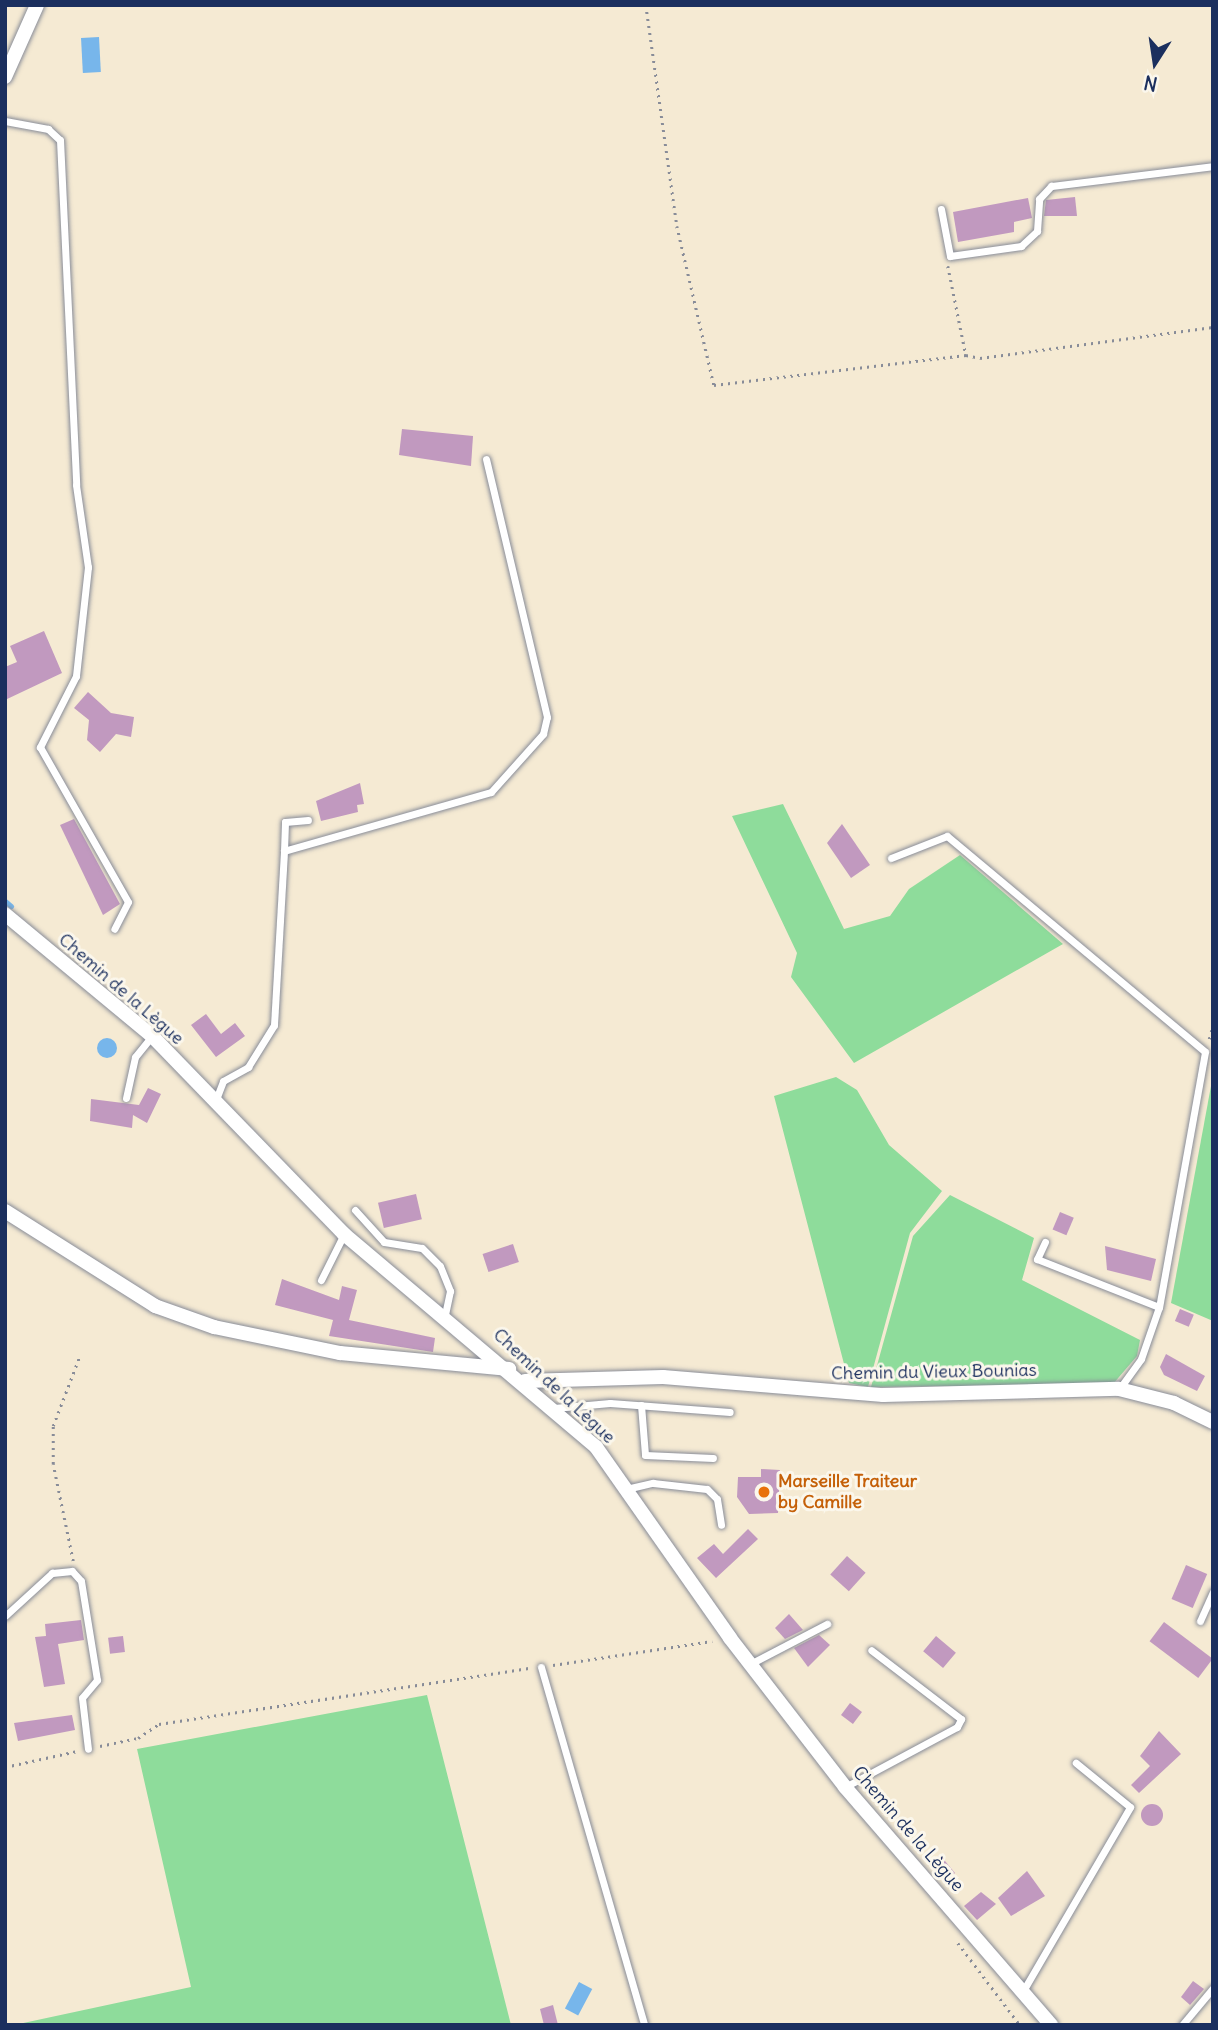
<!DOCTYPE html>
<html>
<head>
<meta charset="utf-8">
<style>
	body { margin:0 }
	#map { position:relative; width:1218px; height:2030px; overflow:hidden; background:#f5ead3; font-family:Delius,sans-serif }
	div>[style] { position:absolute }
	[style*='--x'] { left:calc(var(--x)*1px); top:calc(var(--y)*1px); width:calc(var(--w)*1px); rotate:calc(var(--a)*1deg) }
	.green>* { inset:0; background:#8edc9b }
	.water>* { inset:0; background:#77b6eb; transform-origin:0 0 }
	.round { border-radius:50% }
	.stream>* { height:5px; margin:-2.5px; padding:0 2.5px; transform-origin:2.5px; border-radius:2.5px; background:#77b6eb }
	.building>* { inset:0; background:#c199bf; transform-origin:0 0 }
	.path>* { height:2.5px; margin-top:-1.25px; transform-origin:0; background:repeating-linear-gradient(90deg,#888c98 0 2px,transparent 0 7px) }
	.roads { filter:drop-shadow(0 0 2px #888c98) drop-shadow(0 0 2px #888c98) }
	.service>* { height:7px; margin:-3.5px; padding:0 3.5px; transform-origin:3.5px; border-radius:3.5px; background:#fff }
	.minor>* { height:14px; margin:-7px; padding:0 7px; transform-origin:7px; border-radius:7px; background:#fff }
	.dots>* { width:19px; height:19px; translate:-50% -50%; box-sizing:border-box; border:4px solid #fbf7ec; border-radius:50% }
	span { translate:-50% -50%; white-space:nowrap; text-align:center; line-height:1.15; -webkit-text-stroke:6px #fbf7ec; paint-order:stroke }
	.street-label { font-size:18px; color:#1b2f5e }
	.food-label { font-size:18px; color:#c56008; font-weight:700 }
	.left { translate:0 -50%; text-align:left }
	.frame { position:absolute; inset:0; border:7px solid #1b2f5e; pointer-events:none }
	.north { position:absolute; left:1120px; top:28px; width:70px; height:70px; -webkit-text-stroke:5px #fbf7ec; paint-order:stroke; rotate:192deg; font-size:19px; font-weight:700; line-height:28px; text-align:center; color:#1b2f5e }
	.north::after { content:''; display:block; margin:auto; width:24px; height:32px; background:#1b2f5e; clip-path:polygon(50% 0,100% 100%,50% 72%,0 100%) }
</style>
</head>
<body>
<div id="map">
	<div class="green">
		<i style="clip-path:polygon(783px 804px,844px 929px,890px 916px,909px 889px,960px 855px,1063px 944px,854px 1063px,791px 977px,797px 953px,732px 816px)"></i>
		<i style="clip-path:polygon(1213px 1075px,1213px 1321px,1171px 1303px)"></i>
		<i style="clip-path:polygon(836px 1077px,857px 1090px,889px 1145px,942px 1191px,910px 1233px,868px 1387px,849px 1383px,774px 1096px)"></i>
		<i style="clip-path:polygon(950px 1195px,1034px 1238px,1022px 1280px,1140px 1340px,1137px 1356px,1113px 1384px,871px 1387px,913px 1236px)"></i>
		<i style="clip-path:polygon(427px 1695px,511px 2025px,14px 2025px,191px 1987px,137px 1749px)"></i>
	</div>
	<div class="water">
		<i style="left:99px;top:37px;width:35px;height:18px;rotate:87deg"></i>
		<i class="round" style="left:97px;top:1038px;width:20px;height:20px"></i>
		<i style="left:579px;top:1982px;width:15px;height:30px;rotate:28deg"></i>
	</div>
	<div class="stream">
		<i style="--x:5;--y:901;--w:8;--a:40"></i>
	</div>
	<div class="building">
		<i style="clip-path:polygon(1075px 197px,1077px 216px,1044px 216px,1046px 200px)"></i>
		<i style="clip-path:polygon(1028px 198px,1032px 218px,1014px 222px,1014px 232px,958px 242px,953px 212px)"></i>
		<i style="clip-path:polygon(402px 429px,473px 436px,471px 466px,399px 455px)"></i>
		<i style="clip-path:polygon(44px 631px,62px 673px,5px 700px,5px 667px,17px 662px,10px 646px)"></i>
		<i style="clip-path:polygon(88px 692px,111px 713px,134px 717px,131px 737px,116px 734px,100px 752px,87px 740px,89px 720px,74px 708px)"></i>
		<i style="clip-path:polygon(360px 783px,364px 804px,357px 805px,358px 812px,321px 821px,316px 801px)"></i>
		<i style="clip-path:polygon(74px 819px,120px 904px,103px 915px,60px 825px)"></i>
		<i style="clip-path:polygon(842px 824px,870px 865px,851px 878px,827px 843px)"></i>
		<i style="clip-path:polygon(206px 1014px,221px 1034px,235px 1023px,245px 1036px,216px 1057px,191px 1025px)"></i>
		<i style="clip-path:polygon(148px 1088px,161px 1094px,147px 1123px,133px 1115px,132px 1128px,90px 1121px,91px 1099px,139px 1105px)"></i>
		<i style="left:416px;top:1194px;width:26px;height:39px;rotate:77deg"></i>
		<i style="left:1060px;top:1212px;width:15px;height:19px;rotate:23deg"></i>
		<i style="left:513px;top:1244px;width:19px;height:32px;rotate:72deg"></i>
		<i style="clip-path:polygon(1105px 1246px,1156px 1259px,1151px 1281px,1107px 1270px)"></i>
		<i style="clip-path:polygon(282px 1279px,339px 1300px,342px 1286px,357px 1290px,349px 1320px,435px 1338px,433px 1352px,329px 1336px,333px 1320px,275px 1305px)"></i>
		<i style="left:1180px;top:1309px;width:15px;height:13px;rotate:23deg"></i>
		<i style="clip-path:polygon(1166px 1354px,1205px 1376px,1197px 1391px,1164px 1375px,1160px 1367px)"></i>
		<i style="clip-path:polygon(761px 1469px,780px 1470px,778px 1513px,749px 1514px,737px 1497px,738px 1477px,761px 1477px)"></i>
		<i style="clip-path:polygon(748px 1529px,758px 1539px,716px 1578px,697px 1558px,714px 1544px,723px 1554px)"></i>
		<i style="left:847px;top:1556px;width:25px;height:25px;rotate:42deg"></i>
		<i style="left:1186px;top:1565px;width:23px;height:37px;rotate:23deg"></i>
		<i style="clip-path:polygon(789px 1614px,803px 1630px,785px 1639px,775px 1628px)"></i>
		<i style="clip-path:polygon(81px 1620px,84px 1640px,58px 1644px,65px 1684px,44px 1687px,35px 1637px,46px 1636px,45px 1624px)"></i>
		<i style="left:1164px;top:1622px;width:61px;height:24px;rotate:37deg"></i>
		<i style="clip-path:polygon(819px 1635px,830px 1645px,808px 1667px,794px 1648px)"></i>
		<i style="left:123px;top:1636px;width:16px;height:15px;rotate:83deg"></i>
		<i style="left:936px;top:1636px;width:26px;height:20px;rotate:40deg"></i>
		<i style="left:850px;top:1703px;width:15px;height:15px;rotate:37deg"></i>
		<i style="clip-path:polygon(72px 1715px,75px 1730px,18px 1741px,14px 1723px)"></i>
		<i style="clip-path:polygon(1159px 1731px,1181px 1754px,1139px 1793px,1131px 1785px,1150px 1766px,1140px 1756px)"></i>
		<i class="round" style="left:1141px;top:1804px;width:22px;height:22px"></i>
		<i style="clip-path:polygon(940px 1855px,955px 1873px,947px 1879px,930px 1863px)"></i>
		<i style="clip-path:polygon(1027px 1871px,1045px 1896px,1011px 1916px,998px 1898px)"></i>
		<i style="clip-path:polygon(981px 1892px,996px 1904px,977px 1920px,964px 1906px)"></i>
		<i style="clip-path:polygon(1193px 1981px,1204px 1989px,1190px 2005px,1181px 1997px)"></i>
		<i style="clip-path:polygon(553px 2005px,558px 2025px,544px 2025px,540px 2009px)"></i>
	</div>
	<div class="path">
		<i style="--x:646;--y:5;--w:223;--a:82"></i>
		<i style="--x:677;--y:226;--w:163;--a:76.9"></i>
		<i style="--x:714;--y:385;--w:254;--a:-6.8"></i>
		<i style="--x:948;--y:266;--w:91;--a:78.6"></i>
		<i style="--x:966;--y:355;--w:14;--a:12"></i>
		<i style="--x:980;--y:358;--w:235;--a:-7.6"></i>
		<i style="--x:1209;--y:1039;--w:15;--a:-74"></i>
		<i style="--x:73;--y:1561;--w:99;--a:-101.7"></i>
		<i style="--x:53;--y:1464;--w:38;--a:-90"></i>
		<i style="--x:53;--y:1426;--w:73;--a:-69.1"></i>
		<i style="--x:553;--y:1665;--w:161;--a:-8.6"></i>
		<i style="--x:100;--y:1746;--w:39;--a:-12"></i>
		<i style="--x:138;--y:1738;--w:25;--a:-34"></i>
		<i style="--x:159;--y:1724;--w:374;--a:-8.6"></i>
		<i style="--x:5;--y:1767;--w:74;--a:-12.5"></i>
		<i style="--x:958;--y:1943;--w:103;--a:52.9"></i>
	</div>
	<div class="roads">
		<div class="service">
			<i style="--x:5;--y:121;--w:44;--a:10.5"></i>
			<i style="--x:48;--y:129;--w:16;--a:43"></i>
			<i style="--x:60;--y:140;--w:345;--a:87.3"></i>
			<i style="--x:76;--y:485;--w:83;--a:81.7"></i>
			<i style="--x:88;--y:567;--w:110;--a:96.3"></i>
			<i style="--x:76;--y:676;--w:80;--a:116.9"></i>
			<i style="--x:40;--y:747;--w:178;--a:60.4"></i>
			<i style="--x:128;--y:902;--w:30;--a:117"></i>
			<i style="--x:941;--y:209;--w:48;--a:79.2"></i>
			<i style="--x:950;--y:256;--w:72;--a:-8"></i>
			<i style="--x:1021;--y:246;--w:22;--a:-43"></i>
			<i style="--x:1037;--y:231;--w:32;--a:-86"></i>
			<i style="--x:1039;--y:199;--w:18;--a:-47"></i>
			<i style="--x:1051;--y:186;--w:163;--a:-7"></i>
			<i style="--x:284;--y:851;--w:29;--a:-88"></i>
			<i style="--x:285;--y:822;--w:23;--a:-5"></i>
			<i style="--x:891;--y:858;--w:60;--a:-21.4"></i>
			<i style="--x:947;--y:836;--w:336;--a:39.9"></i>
			<i style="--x:1205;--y:1052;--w:259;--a:100.2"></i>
			<i style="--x:126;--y:1098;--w:42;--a:-77.6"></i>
			<i style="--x:135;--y:1057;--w:27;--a:-51"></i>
			<i style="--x:215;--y:1102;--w:22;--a:-69"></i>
			<i style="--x:223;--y:1081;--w:29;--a:-29"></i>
			<i style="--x:248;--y:1067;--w:49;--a:-58.2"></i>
			<i style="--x:274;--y:1025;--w:174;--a:-86.7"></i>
			<i style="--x:284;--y:851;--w:215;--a:-15.9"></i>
			<i style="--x:491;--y:792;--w:78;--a:-48.1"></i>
			<i style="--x:543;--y:734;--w:17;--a:-77"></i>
			<i style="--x:547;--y:717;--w:265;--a:-103.3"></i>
			<i style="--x:355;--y:1210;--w:43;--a:47.8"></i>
			<i style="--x:384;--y:1242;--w:38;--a:9"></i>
			<i style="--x:422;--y:1248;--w:25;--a:45"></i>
			<i style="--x:440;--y:1266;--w:27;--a:68"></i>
			<i style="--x:450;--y:1291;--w:24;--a:102"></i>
			<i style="--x:1045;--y:1242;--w:19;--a:115"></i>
			<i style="--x:1037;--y:1259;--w:131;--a:21.5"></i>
			<i style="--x:1159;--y:1307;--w:55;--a:109.1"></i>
			<i style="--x:1141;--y:1359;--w:36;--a:126"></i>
			<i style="--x:321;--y:1280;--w:51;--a:-63.4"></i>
			<i style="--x:641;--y:1405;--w:50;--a:85.4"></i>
			<i style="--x:645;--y:1455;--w:68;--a:2.5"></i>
			<i style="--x:554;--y:1408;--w:56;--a:-5.1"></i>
			<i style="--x:610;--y:1403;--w:120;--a:4.3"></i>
			<i style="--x:626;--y:1489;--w:28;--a:-13"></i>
			<i style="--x:653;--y:1483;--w:54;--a:6.3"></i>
			<i style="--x:707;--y:1489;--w:14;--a:45"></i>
			<i style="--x:717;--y:1499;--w:26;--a:81"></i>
			<i style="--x:5;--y:1616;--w:64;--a:-42.5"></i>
			<i style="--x:52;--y:1573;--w:20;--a:-6"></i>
			<i style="--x:72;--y:1571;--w:13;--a:48"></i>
			<i style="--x:81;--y:1581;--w:100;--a:80.8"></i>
			<i style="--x:97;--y:1680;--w:23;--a:130"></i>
			<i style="--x:82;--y:1698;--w:51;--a:83.3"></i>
			<i style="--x:1200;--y:1621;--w:32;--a:-66"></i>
			<i style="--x:750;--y:1664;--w:87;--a:-27.5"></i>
			<i style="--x:541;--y:1667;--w:373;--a:73.9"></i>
			<i style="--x:845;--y:1787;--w:127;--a:-28.2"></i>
			<i style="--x:957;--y:1727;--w:9;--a:-63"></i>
			<i style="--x:961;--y:1719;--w:113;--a:-142.5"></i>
			<i style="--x:1023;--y:1991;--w:213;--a:-59.8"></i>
			<i style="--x:1130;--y:1807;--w:70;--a:-140.8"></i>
			<i style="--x:1182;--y:2025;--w:48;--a:-50"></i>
		</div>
		<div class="minor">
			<i style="--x:5;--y:77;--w:79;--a:-66"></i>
			<i style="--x:5;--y:914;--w:191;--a:39.7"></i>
			<i style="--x:152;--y:1036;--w:276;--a:45.9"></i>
			<i style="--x:344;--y:1234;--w:330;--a:40.2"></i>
			<i style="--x:596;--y:1447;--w:233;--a:54.9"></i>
			<i style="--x:730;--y:1638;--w:188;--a:52.3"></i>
			<i style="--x:845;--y:1787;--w:315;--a:49.1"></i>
			<i style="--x:5;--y:1211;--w:178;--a:32.3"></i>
			<i style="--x:155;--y:1306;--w:63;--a:19.6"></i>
			<i style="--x:214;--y:1327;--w:129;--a:11.7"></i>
			<i style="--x:340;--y:1353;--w:170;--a:5.4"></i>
			<i style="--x:525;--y:1381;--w:138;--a:-1.7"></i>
			<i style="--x:663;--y:1377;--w:221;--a:4.7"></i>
			<i style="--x:883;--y:1395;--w:236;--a:-1.5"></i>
			<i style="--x:1119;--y:1389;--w:57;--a:14.3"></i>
			<i style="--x:1174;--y:1403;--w:43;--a:26"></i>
		</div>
	</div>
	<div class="dots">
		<i style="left:764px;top:1492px;background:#e8710a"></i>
	</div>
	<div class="street-label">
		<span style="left:121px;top:989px;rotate:41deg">Chemin de la Lègue</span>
		<span style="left:934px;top:1372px;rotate:-1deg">Chemin du Vieux Bounias</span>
		<span style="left:554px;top:1386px;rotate:43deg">Chemin de la Lègue</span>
		<span style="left:908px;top:1829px;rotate:49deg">Chemin de la Lègue</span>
	</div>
	<div class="food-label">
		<span class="left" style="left:778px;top:1492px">Marseille Traiteur<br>by Camille</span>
	</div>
	<div class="frame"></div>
	<div class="north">N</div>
</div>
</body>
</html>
